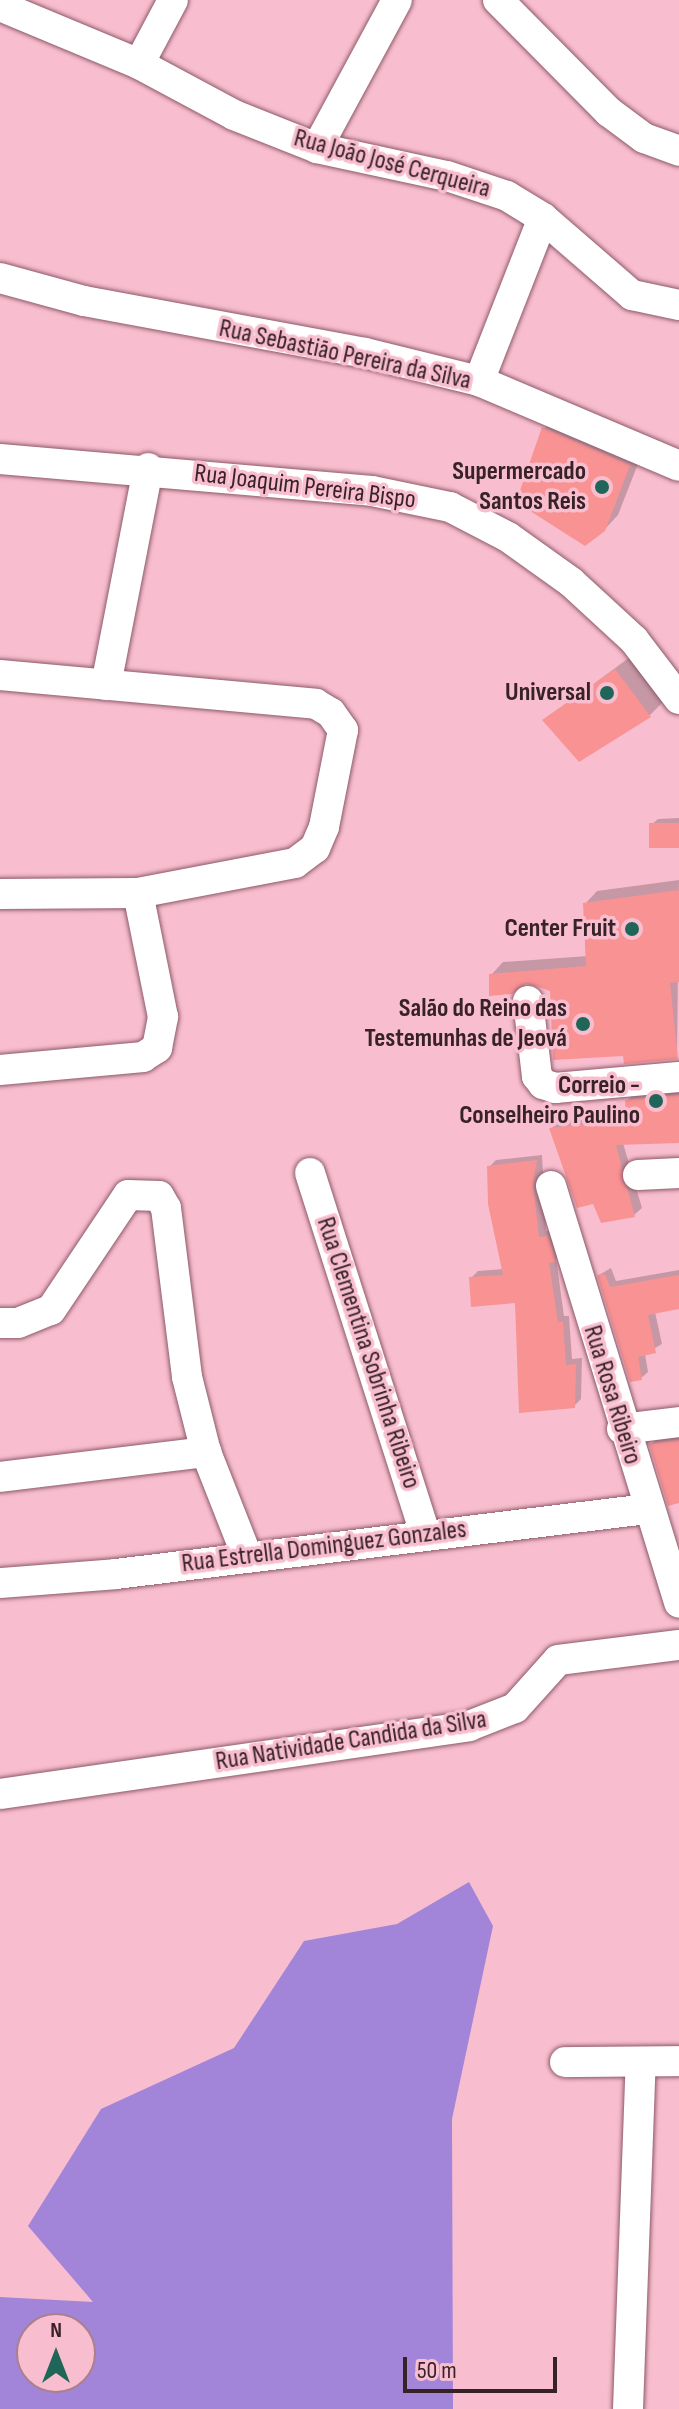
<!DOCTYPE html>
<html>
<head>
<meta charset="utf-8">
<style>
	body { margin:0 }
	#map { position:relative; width:679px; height:2409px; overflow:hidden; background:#f8becf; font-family:"Sofia Sans Condensed",sans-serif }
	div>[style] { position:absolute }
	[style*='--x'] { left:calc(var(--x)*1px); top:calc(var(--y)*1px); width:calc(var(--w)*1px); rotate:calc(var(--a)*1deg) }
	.forest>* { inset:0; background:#a284d9 }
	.shadow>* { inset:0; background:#0003 }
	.building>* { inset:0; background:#f99293; transform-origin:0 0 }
	.roads { filter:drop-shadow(0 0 2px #8d5a6a) drop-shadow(0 0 2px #8d5a6a) }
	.minor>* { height:30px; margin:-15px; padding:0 15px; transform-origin:15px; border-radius:15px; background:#fff }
	.dots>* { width:22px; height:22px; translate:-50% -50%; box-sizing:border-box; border:4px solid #f8becf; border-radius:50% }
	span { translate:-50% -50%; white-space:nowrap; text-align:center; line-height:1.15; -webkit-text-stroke:7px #f8becf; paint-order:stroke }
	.street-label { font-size:26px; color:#372228 }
	.poi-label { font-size:26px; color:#372228; font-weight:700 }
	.right { translate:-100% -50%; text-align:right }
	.north { position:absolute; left:16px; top:2313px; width:80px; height:80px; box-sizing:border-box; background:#f8becf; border:2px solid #ab808c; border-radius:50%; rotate:0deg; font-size:22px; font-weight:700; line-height:32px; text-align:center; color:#372228 }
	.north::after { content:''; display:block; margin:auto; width:28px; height:36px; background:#1f6659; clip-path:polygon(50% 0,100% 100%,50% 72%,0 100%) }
	.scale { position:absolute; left:403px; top:2357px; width:154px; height:36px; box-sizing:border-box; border:4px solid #372228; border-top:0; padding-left:10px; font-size:24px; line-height:28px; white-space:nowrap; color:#372228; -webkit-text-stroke:6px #f8becf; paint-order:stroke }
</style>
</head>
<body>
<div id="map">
	<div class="forest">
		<i style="clip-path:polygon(evenodd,469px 1882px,493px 1926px,452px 2119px,453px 2409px,0 2409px,0 2297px,93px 2302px,28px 2226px,101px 2109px,234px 2048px,304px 1941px,397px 1924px,469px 1882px,80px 2329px,80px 2377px,32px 2377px,32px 2329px,80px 2329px)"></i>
	</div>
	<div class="shadow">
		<i style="clip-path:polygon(558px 415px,643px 451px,618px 515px,604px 530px,544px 429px)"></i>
		<i style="clip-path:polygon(630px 657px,663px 702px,649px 716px,545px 720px)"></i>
		<i style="clip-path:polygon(679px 818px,679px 846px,651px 825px,658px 819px)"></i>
		<i style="clip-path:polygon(679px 880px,677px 1057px,625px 1054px,552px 990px,491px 975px,503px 962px,588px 956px,585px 904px,597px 891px)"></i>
		<i style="clip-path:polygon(679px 1089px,679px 1141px,623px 1143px,642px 1208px,634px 1215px,552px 1128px,559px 1121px,627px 1114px,627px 1101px,634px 1093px)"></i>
		<i style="clip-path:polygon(542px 1155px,546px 1231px,554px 1230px,561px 1253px,556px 1259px,564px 1316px,569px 1316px,572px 1359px,582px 1358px,581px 1399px,574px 1406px,517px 1301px,471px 1278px,478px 1271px,504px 1269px,489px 1167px,496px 1160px)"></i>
		<i style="clip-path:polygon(611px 1268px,616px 1281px,679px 1270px,679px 1307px,655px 1312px,662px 1344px,645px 1354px,648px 1372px,641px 1378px,599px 1275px)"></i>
		<i style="clip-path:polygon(679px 1435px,679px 1501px,651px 1444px,658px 1438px)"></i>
	</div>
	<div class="building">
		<i style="clip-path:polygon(542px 427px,630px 465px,605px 531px,585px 546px,516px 502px)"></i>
		<i style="clip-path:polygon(615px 669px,651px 717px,579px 762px,542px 720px)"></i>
		<i style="left:679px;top:823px;width:25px;height:30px;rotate:90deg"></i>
		<i style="clip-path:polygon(679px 890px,679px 982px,670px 983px,678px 1059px,624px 1064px,623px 1056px,553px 1060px,550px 991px,527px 983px,512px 994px,489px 996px,489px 974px,586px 966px,583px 903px)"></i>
		<i style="clip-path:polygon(679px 1095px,679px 1143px,616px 1145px,635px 1217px,601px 1223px,593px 1204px,577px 1208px,549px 1128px,626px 1120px,625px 1100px)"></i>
		<i style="clip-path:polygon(537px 1160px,533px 1183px,539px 1237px,548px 1236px,556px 1262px,549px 1263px,558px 1322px,563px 1322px,566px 1365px,576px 1364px,575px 1408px,519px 1413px,515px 1303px,471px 1307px,469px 1277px,503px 1275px,488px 1204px,487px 1166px)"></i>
		<i style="clip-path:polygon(605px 1274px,610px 1287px,679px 1275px,679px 1309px,648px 1315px,656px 1353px,638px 1357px,642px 1380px,630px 1382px,597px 1275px)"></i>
		<i style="clip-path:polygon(679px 1440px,679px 1503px,668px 1506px,649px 1444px)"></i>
	</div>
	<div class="roads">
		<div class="minor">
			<i style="--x:498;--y:0;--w:158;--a:45.3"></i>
			<i style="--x:609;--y:112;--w:44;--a:36.6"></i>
			<i style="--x:644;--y:138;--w:37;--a:20"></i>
			<i style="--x:0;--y:6;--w:151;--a:22.6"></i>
			<i style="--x:139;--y:64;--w:108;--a:28.2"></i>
			<i style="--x:234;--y:115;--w:89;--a:21.7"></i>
			<i style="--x:317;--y:148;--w:133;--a:12.2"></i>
			<i style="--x:447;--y:176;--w:63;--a:18.4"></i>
			<i style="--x:507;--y:196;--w:42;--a:31.4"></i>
			<i style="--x:543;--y:218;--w:118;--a:40.9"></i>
			<i style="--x:632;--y:295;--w:48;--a:12"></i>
			<i style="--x:139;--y:64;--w:72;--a:-62"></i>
			<i style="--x:317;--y:148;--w:168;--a:-61.6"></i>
			<i style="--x:0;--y:278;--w:87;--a:15.3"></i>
			<i style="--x:84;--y:301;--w:286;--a:10.5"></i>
			<i style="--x:365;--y:353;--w:117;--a:13.8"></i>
			<i style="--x:479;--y:381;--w:217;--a:23"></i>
			<i style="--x:479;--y:381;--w:175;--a:-68.6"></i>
			<i style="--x:0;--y:459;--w:373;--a:4.9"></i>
			<i style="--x:372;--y:491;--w:80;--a:11.6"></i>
			<i style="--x:450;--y:507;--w:65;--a:27.3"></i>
			<i style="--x:508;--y:537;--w:77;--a:35.5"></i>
			<i style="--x:571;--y:582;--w:86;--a:42.6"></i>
			<i style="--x:634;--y:640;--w:74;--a:52.7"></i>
			<i style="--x:0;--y:675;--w:317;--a:5.2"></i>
			<i style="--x:316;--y:704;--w:17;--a:31"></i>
			<i style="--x:331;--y:713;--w:21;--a:55"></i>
			<i style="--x:343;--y:730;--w:99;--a:101.1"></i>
			<i style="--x:324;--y:827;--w:23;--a:113"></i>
			<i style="--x:315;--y:848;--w:25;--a:143"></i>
			<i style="--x:295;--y:863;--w:160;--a:169.2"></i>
			<i style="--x:138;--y:893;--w:138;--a:179.6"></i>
			<i style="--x:106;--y:685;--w:221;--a:-79"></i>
			<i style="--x:528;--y:1001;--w:76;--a:83.2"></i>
			<i style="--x:537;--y:1076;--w:10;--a:53"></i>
			<i style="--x:543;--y:1084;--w:13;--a:18"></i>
			<i style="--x:555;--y:1088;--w:124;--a:-5.1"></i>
			<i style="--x:0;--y:1070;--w:144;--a:-5.2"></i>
			<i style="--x:143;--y:1057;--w:17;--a:-33"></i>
			<i style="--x:157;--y:1048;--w:32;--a:-79"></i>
			<i style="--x:163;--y:1017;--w:126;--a:-101.4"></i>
			<i style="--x:310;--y:1173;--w:378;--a:72.3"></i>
			<i style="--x:638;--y:1175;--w:41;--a:-2.8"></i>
			<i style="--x:551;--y:1186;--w:436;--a:72.9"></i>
			<i style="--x:0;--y:1323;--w:18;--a:0"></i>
			<i style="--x:18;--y:1323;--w:35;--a:-22"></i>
			<i style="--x:51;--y:1310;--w:138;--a:-56.2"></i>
			<i style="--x:128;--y:1195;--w:31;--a:2"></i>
			<i style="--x:159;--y:1196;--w:14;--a:60"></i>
			<i style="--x:166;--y:1208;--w:170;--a:82.9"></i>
			<i style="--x:187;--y:1377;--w:77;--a:75.8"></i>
			<i style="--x:206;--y:1452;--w:112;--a:68.5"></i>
			<i style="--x:622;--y:1429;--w:57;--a:-7"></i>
			<i style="--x:0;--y:1477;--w:208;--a:-6.9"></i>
			<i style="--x:0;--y:1583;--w:116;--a:-4.4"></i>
			<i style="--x:116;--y:1574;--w:535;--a:-6.98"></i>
			<i style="--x:0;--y:1794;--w:474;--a:-8.2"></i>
			<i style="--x:469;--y:1726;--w:49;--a:-21.4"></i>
			<i style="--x:515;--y:1708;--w:64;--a:-48.1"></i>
			<i style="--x:558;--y:1660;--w:122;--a:-7.1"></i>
			<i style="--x:565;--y:2062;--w:114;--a:-0.5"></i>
			<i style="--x:628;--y:2409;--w:347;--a:-87.9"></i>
		</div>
	</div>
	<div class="dots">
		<i style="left:602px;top:487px;background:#1f6659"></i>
		<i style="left:607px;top:693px;background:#1f6659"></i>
		<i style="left:632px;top:929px;background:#1f6659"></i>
		<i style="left:583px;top:1024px;background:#1f6659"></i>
		<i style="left:656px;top:1101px;background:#1f6659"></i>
	</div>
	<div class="street-label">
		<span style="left:392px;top:164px;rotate:15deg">Rua João José Cerqueira</span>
		<span style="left:345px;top:355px;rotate:12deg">Rua Sebastião Pereira da Silva</span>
		<span style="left:305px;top:487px;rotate:7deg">Rua Joaquim Pereira Bispo</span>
		<span style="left:368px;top:1353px;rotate:72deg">Rua Clementina Sobrinha Ribeiro</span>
		<span style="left:612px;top:1395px;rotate:73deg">Rua Rosa Ribeiro</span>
		<span style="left:324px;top:1547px;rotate:-7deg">Rua Estrella Dominguez Gonzales</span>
		<span style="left:351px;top:1741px;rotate:-9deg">Rua Natividade Candida da Silva</span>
	</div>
	<div class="poi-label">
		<span class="right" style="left:586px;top:487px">Supermercado<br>Santos Reis</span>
		<span class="right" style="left:591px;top:693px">Universal</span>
		<span class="right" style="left:616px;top:929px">Center Fruit</span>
		<span class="right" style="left:567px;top:1024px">Salão do Reino das<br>Testemunhas de Jeová</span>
		<span class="right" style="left:640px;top:1101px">Correio -<br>Conselheiro Paulino</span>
	</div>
	<div class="north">N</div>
	<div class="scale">50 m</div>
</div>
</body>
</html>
